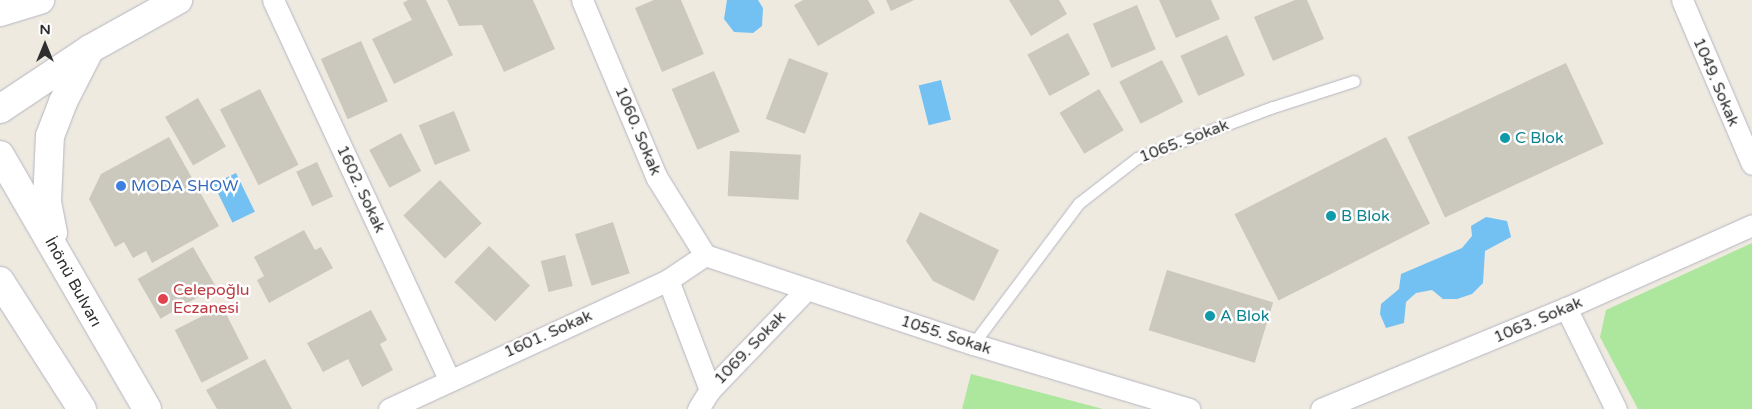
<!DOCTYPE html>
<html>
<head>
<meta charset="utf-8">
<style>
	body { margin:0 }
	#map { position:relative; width:1752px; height:409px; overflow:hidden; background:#efeae0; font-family:"Varela Round",sans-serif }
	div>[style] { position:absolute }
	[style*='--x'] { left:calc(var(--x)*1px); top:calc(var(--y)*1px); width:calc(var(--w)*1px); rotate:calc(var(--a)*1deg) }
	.green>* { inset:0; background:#ade69d }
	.water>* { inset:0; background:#73c1f2; transform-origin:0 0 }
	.building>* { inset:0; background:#cbc8be; transform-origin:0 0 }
	.roads { filter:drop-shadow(0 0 1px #b4b5c1) drop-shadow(0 0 1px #b4b5c1) }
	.lane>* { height:11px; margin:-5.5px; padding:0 5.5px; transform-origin:5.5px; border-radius:5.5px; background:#fff }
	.street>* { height:21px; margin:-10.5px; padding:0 10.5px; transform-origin:10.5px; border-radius:10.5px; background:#fff }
	.secondary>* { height:28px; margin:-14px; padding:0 14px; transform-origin:14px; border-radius:14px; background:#fff }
	.dots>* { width:14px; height:14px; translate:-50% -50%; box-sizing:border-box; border:2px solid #fff; border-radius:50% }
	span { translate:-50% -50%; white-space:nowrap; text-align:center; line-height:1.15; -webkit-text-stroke:5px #fff; paint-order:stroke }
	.street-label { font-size:16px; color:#2e2e2e }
	.culture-label { font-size:16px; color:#0d838f }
	.left { translate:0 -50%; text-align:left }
	.shop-label { font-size:16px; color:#366cbe }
	.health-label { font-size:16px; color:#be3a42 }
	.north { position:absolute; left:20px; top:20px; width:50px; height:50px; -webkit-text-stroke:4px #fff; paint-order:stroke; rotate:0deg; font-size:14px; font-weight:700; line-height:20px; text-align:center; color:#2e2e2e }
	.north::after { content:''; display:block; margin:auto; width:18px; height:22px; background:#2e2e2e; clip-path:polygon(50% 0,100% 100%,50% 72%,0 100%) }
</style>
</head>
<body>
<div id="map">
	<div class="green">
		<i style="clip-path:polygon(1752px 243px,1752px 409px,1638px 409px,1600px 337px,1606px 310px)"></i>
		<i style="clip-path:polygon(971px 374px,1103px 409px,962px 409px)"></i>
	</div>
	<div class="water">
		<i style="clip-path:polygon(727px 0,758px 0,763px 8px,762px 26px,753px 33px,734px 32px,724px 19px)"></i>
		<i style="left:941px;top:80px;width:41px;height:23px;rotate:76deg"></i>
		<i style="left:236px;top:173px;width:43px;height:25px;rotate:64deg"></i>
		<i style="clip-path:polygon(1486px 217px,1507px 221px,1511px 237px,1485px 251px,1483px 283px,1472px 294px,1457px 299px,1443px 299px,1432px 290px,1416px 293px,1406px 302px,1404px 323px,1386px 328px,1380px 314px,1381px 304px,1399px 289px,1401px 274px,1462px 248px,1472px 236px,1471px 226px)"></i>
	</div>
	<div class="building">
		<i style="clip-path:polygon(408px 0,426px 0,453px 55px,394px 84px,372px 39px,412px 20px,403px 3px)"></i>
		<i style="clip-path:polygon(447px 0,533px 0,555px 49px,504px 72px,482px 25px,459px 26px)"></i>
		<i style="clip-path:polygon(654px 0,681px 0,704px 54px,662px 72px,635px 8px)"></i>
		<i style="clip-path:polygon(803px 0,868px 0,875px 13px,818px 46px,794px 5px)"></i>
		<i style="clip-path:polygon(886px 0,914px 0,891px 11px)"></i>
		<i style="clip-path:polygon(1009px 0,1059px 0,1067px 14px,1031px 36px)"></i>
		<i style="clip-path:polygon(1159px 0,1211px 0,1220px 19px,1176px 38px)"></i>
		<i style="clip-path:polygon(1295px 0,1307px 0,1324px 39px,1273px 61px,1254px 17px)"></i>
		<i style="left:1137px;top:5px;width:48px;height:48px;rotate:67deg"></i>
		<i style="left:1068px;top:33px;width:47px;height:46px;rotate:62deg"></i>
		<i style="left:1227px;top:35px;width:44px;height:51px;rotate:66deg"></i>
		<i style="left:361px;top:41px;width:66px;height:44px;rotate:66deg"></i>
		<i style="left:789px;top:58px;width:42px;height:65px;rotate:21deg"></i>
		<i style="left:1162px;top:60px;width:47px;height:48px;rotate:63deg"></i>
		<i style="left:1566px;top:63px;width:89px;height:175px;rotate:65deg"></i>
		<i style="left:714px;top:71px;width:66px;height:46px;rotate:67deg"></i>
		<i style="left:260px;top:89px;width:85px;height:45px;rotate:63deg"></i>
		<i style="left:1099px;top:89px;width:48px;height:46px;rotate:59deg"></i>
		<i style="left:198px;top:98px;width:56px;height:38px;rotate:60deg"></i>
		<i style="left:454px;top:111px;width:43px;height:38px;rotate:68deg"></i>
		<i style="left:401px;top:133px;width:43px;height:36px;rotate:62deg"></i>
		<i style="clip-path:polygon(169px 137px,219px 226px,152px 263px,146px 251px,133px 258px,124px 242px,115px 247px,89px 199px,101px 174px)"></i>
		<i style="left:1386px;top:137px;width:97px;height:170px;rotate:63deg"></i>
		<i style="left:730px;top:151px;width:71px;height:45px;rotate:3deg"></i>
		<i style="left:317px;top:162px;width:38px;height:23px;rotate:65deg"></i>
		<i style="left:440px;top:180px;width:60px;height:51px;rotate:46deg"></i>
		<i style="clip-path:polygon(920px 212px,999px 250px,974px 301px,933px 281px,906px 241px)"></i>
		<i style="left:613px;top:222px;width:54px;height:40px;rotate:72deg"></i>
		<i style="clip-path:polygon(304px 230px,315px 250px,321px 247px,333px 268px,269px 303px,257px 280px,264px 276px,254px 257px)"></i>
		<i style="left:489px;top:246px;width:57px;height:50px;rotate:44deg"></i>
		<i style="left:193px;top:247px;width:46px;height:64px;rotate:60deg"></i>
		<i style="left:565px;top:255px;width:32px;height:25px;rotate:76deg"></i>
		<i style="left:1167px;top:270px;width:111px;height:63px;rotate:17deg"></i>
		<i style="left:222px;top:306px;width:59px;height:53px;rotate:63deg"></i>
		<i style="clip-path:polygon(371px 310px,387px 340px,380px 344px,393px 370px,362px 387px,348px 359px,323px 372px,307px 343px)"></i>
		<i style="clip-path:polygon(265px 359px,292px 409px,217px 409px,206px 390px)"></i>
	</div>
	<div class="roads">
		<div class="lane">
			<i style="--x:973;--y:344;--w:176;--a:-53.1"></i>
			<i style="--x:1079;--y:203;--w:73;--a:-37.8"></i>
			<i style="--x:1137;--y:158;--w:145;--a:-20.6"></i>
			<i style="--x:1273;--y:107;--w:85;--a:-17.8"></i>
		</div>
		<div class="street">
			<i style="--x:273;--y:0;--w:418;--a:65.1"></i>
			<i style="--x:582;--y:0;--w:193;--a:67.2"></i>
			<i style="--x:657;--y:178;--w:91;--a:58.1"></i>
			<i style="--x:1682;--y:0;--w:178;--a:66.9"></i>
			<i style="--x:705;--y:255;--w:282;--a:18.4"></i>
			<i style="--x:973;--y:344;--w:226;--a:16.7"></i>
			<i style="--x:668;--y:280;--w:118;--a:69.1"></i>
			<i style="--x:1566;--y:308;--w:113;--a:63.7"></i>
			<i style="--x:389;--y:409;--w:307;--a:-24.8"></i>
			<i style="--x:668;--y:280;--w:45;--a:-34"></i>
			<i style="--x:698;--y:409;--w:22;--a:-58"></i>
			<i style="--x:710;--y:390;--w:139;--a:-46.2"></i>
			<i style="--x:1321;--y:409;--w:265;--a:-22.4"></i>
			<i style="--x:1566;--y:308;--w:204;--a:-24"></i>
		</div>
		<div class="secondary">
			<i style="--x:0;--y:12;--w:42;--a:-16.7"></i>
			<i style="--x:0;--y:109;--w:108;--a:-33.7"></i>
			<i style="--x:90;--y:49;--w:101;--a:-29.1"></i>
			<i style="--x:0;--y:155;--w:293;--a:59.9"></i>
			<i style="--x:53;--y:233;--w:33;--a:-101"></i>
			<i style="--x:47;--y:201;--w:65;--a:-87.4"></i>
			<i style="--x:50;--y:136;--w:36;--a:-69"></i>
			<i style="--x:63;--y:102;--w:59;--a:-63"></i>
			<i style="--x:0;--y:281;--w:152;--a:57.4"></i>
		</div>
	</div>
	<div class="dots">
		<i style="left:1505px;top:138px;background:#0f9aa8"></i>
		<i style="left:121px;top:186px;background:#3f7fe0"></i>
		<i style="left:1331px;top:216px;background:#0f9aa8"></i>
		<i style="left:163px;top:299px;background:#e0444e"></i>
		<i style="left:1210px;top:316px;background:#0f9aa8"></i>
	</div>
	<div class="street-label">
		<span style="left:1716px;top:82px;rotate:67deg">1049. Sokak</span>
		<span style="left:638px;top:131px;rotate:67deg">1060. Sokak</span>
		<span style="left:1184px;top:141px;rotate:-21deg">1065. Sokak</span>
		<span style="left:361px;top:189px;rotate:65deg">1602. Sokak</span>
		<span style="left:73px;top:282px;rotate:61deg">İnönü Bulvarı</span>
		<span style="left:1538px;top:320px;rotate:-23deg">1063. Sokak</span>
		<span style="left:548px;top:334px;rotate:-24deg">1601. Sokak</span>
		<span style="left:946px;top:335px;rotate:18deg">1055. Sokak</span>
		<span style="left:750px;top:348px;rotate:-46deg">1069. Sokak</span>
	</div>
	<div class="culture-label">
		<span class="left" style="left:1515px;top:138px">C Blok</span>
		<span class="left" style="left:1341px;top:216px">B Blok</span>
		<span class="left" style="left:1220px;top:316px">A Blok</span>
	</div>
	<div class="shop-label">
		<span class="left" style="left:131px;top:186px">MODA SHOW</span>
	</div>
	<div class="health-label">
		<span class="left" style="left:173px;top:299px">Celepoğlu<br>Eczanesi</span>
	</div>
	<div class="north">N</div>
</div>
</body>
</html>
